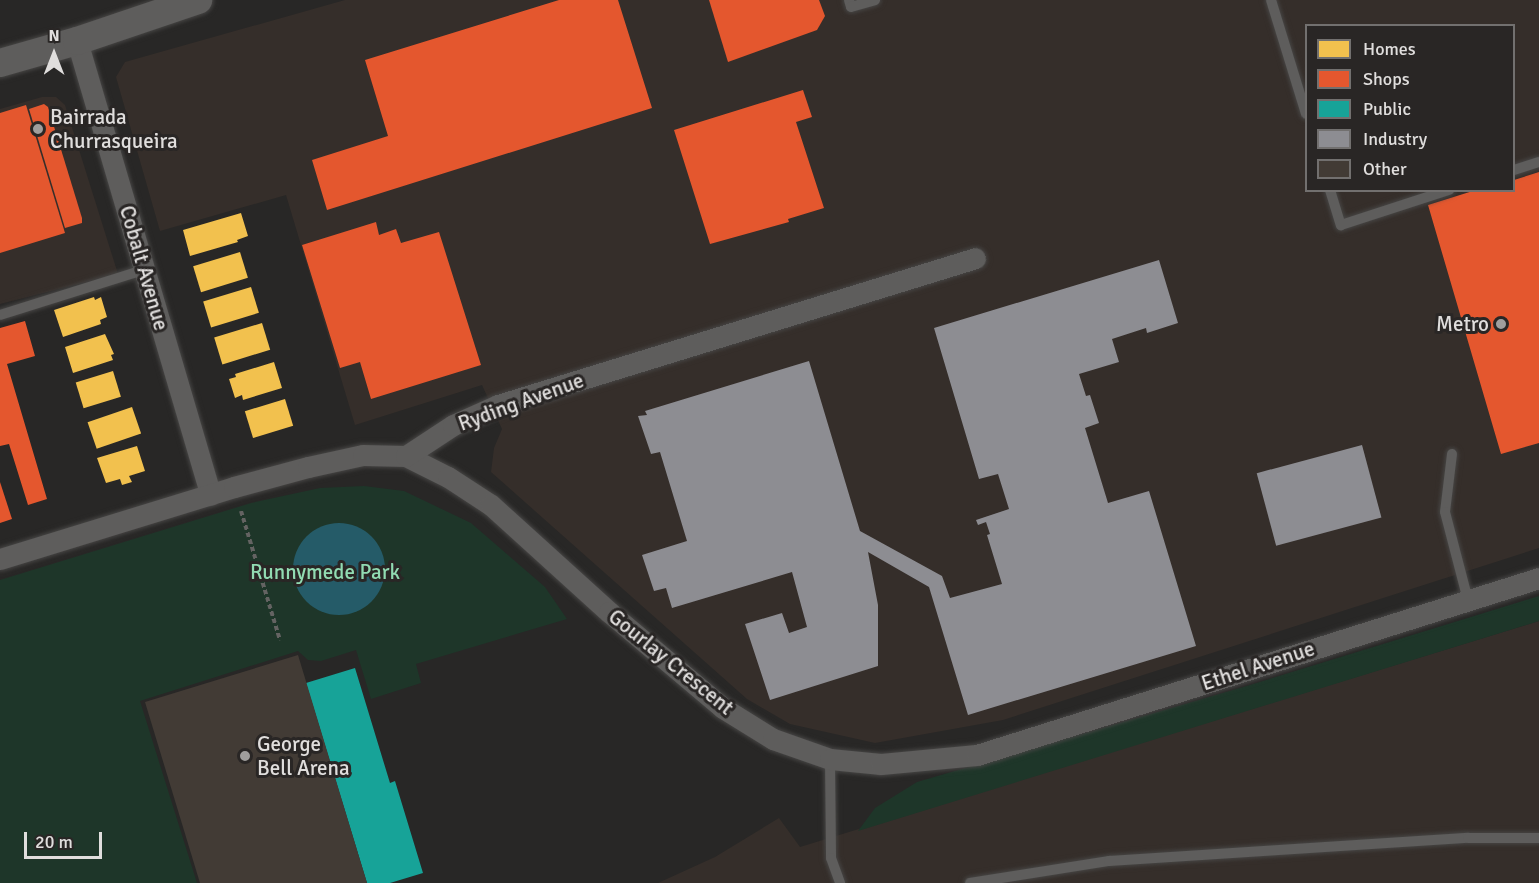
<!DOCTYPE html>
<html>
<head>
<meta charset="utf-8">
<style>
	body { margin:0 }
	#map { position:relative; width:1539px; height:883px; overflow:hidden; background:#282726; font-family:Signika,sans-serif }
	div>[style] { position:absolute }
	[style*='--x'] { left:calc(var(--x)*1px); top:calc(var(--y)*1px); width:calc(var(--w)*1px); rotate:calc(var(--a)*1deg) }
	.built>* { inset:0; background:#352e2a }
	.green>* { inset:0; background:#1e3629 }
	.water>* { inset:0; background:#255b68 }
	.round { border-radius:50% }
	.homes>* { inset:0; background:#f2c14e; transform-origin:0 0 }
	.shops>* { inset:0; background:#e4572e }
	.public>* { inset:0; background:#17a398 }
	.industry>* { inset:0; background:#8d8d92; transform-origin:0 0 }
	.building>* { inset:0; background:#423b35 }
	.path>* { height:4px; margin-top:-2px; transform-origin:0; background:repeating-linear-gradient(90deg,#646362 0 4.5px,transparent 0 7.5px) }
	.roads { filter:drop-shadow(0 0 2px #464544) drop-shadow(0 0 2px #464544) }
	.lane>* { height:10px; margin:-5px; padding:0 5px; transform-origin:5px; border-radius:5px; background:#5e5d5c }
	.street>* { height:21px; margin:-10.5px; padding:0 10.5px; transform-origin:10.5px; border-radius:10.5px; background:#5e5d5c }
	.secondary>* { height:28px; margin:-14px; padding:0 14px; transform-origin:14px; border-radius:14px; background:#5e5d5c }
	.dots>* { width:16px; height:16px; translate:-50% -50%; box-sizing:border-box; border:3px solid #292625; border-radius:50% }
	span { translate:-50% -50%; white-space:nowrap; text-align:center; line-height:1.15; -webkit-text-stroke:6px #292625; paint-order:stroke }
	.poi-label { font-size:21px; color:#e0dedd }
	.left { translate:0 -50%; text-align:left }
	.right { translate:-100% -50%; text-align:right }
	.street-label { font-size:21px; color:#e0dedd }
	.park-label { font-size:21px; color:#91dbb2 }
	.legend { position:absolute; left:1305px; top:24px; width:210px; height:168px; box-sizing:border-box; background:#292625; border:2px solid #72706f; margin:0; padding:8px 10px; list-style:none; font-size:18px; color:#e0dedd }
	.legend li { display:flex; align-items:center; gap:12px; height:30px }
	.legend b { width:30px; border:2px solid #72706f }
	.north { position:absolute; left:24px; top:24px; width:60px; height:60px; -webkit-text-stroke:4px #292625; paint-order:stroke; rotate:0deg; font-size:16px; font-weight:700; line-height:24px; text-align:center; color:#e0dedd }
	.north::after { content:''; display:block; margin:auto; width:21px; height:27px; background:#e0dedd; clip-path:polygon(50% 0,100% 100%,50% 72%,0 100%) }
	.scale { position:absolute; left:24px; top:832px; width:78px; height:27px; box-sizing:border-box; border:3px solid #e0dedd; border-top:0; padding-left:8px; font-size:18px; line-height:21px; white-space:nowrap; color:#e0dedd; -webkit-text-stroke:4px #292625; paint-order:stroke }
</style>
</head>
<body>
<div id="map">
	<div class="built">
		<i style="clip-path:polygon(evenodd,345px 0,1539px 0,1539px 548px,1003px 720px,875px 743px,790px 724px,747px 699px,491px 472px,494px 448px,502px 429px,482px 385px,355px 425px,286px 195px,160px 231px,116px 77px,125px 62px,345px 0,1306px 26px,1514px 26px,1514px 190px,1306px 190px,1306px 26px)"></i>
		<i style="clip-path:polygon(42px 97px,56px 97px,65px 105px,118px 274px,0 304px,0 109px)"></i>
		<i style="clip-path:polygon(1539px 621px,1539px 883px,658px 883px,715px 857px,779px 818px,800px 847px)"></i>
	</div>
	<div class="green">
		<i style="clip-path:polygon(364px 486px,404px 491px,471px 523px,545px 587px,567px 619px,416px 664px,421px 683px,371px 699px,356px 650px,321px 661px,308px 660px,298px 651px,140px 701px,197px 883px,0 883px,0 580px,251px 503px,320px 488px)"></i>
		<i style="clip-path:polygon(1539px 596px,1539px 621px,858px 831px,875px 808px,917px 782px,1250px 685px)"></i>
	</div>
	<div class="water">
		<i class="round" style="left:293px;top:523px;width:92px;height:92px"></i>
	</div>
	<div class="homes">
		<i style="clip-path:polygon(241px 213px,248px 236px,237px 240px,238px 242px,190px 256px,183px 230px)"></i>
		<i style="left:240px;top:252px;width:27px;height:49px;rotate:73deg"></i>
		<i style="left:251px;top:287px;width:27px;height:50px;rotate:73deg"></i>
		<i style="clip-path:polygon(94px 297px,95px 300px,101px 297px,107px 317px,100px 320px,101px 324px,63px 337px,54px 310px)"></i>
		<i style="left:262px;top:323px;width:28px;height:50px;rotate:73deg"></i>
		<i style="clip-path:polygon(105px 334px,114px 354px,111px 355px,113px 360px,73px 373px,65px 347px)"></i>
		<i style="clip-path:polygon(274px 362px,282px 388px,243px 400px,242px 395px,235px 398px,229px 379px,236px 377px,235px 374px)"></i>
		<i style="left:113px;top:371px;width:27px;height:39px;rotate:73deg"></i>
		<i style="left:285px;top:399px;width:28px;height:42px;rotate:73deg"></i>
		<i style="left:132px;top:407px;width:28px;height:47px;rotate:71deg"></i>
		<i style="clip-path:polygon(137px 446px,145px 471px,129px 476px,132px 482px,122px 485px,120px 479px,106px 483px,97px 458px)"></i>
	</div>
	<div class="shops">
		<i style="clip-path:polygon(559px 0,618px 0,652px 108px,327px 210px,312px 160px,388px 136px,365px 60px)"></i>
		<i style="clip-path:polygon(709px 0,819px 0,825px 16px,817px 30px,728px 62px)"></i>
		<i style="clip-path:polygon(803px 90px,812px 117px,796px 122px,824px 208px,788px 219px,789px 222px,710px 244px,674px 130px)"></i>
		<i style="clip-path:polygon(44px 104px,48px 107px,82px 218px,82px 223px,65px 228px,29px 109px)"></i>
		<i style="clip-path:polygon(26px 105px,65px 233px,0 253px,0 113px)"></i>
		<i style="clip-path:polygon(1539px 172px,1539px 443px,1501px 454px,1428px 205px,1476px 190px,1514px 190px,1514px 180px)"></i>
		<i style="clip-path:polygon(376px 222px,379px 235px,396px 229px,401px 243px,439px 232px,481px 365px,371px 399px,360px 362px,340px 368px,302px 245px)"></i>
		<i style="clip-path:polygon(25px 321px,35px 356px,7px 364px,47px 499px,28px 505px,9px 444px,0 446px,0 328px)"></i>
		<i style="clip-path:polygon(0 482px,12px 519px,0 523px)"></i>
	</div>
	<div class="public">
		<i style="clip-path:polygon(355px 668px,390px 783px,395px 781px,423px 873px,390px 883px,367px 883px,306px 683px)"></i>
	</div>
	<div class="industry">
		<i style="clip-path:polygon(1159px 260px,1178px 323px,1147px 333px,1146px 328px,1112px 339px,1119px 362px,1079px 374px,1086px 396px,1090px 395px,1099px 423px,1085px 428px,1108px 503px,1149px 491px,1196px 646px,968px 715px,929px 587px,868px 552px,878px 605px,878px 666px,770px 700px,745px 624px,782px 613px,789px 633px,807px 627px,792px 572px,672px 608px,666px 588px,654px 591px,642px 555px,687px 541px,660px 452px,651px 454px,638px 416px,647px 415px,645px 411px,809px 361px,860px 531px,942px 576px,950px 598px,1002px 584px,987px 535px,990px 534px,986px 522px,978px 525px,976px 520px,1009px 509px,998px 474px,979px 479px,934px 328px)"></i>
		<i style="left:1362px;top:445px;width:75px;height:109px;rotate:75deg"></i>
	</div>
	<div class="building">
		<i style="clip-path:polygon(298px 655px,367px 883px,200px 883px,145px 702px)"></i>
	</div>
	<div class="path">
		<i style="--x:241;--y:511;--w:135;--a:73.2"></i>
	</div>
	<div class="roads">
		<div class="lane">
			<i style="--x:849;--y:0;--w:7;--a:74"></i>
			<i style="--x:851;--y:7;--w:25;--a:-16"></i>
			<i style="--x:1271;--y:0;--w:119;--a:72.9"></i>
			<i style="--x:1514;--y:170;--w:26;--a:-18"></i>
			<i style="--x:1330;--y:190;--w:37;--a:73"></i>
			<i style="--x:1341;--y:225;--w:114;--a:-18"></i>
			<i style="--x:0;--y:315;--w:151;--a:-17.4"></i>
			<i style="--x:1452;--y:454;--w:58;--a:96.9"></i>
			<i style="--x:1445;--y:512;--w:91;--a:75.4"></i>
			<i style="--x:830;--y:759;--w:99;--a:89.4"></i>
			<i style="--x:831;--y:858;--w:27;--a:70"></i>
			<i style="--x:970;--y:883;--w:141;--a:-9"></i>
			<i style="--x:1109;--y:861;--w:360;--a:-3.7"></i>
			<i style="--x:1468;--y:838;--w:71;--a:0"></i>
		</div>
		<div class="street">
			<i style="--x:77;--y:41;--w:473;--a:73.6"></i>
			<i style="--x:406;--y:456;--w:47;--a:26.6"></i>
			<i style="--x:448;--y:477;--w:51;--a:33.1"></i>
			<i style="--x:491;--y:505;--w:159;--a:42.2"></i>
			<i style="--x:609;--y:612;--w:149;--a:40.1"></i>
			<i style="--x:723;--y:708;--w:59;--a:31.8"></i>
			<i style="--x:773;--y:739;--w:60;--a:19.3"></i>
			<i style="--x:830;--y:759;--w:51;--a:5.6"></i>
			<i style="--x:881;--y:764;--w:96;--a:-5.4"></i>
			<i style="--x:977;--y:755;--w:589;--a:-17.48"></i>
			<i style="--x:0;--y:559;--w:245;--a:-17.1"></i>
			<i style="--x:234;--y:487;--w:77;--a:-15.1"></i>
			<i style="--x:308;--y:467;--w:56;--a:-12.3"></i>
			<i style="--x:363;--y:455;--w:43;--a:1.3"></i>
			<i style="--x:406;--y:456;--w:56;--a:-33.4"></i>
			<i style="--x:453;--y:425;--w:49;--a:-24"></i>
			<i style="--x:498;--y:405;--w:499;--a:-17.1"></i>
		</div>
		<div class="secondary">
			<i style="--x:0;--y:63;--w:80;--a:-15.9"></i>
			<i style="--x:77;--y:41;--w:128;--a:-18.7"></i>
		</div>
	</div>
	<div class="dots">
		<i style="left:38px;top:129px;background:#a09e9d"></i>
		<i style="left:1501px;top:324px;background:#a09e9d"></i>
		<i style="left:245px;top:756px;background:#a09e9d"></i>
	</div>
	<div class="poi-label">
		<span class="left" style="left:50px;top:129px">Bairrada<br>Churrasqueira</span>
		<span class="right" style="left:1489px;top:324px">Metro</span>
		<span class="left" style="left:257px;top:756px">George<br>Bell Arena</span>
	</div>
	<div class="street-label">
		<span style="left:144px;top:268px;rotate:74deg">Cobalt Avenue</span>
		<span style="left:521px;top:402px;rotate:-20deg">Ryding Avenue</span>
		<span style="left:671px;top:662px;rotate:39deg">Gourlay Crescent</span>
		<span style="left:1258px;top:666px;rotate:-18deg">Ethel Avenue</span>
	</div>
	<div class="park-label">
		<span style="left:325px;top:572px">Runnymede Park</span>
	</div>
	<ul class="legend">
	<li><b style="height:16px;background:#f2c14e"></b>Homes</li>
	<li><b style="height:16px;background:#e4572e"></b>Shops</li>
	<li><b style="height:16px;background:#17a398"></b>Public</li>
	<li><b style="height:16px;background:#8d8d92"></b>Industry</li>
	<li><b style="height:16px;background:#423b35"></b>Other</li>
	</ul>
	<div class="north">N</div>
	<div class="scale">20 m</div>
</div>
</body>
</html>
